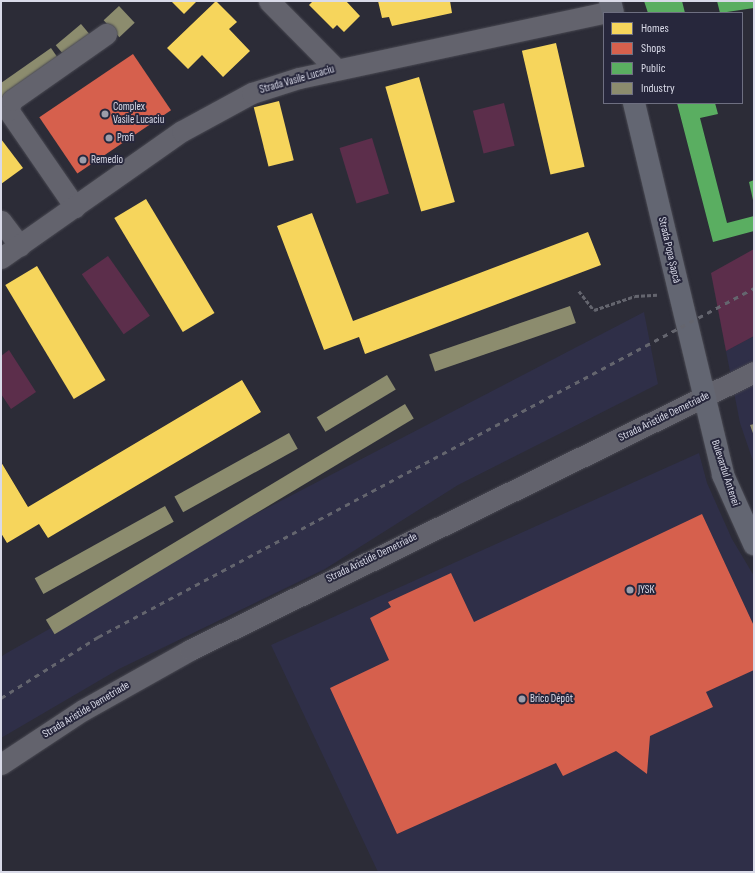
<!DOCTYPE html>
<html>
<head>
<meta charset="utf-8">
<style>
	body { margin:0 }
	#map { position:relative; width:755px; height:873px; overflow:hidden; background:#2c2c37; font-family:"Sofia Sans Condensed",sans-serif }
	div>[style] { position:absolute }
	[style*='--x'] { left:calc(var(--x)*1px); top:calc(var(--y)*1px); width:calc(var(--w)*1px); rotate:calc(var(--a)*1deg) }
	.built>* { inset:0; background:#2f2f48 }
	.green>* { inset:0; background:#5c2e4b; transform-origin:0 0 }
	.homes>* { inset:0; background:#f6d55c; transform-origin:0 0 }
	.shops>* { inset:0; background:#d6604d; transform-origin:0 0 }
	.public>* { inset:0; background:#5aae61 }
	.industry>* { inset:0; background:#8c8c6e; transform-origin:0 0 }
	.path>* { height:2.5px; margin-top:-1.25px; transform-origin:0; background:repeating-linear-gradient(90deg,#64656e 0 4px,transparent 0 6px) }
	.roads { filter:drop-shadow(0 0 1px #494952) drop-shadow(0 0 1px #494952) }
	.minor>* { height:21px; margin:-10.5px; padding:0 10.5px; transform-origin:10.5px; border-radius:10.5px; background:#63636d }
	.major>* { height:22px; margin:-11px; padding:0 11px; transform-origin:11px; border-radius:11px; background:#636672 }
	.rail>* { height:3px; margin-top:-1.5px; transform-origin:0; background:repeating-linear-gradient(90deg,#64656e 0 5px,transparent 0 10px) }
	.dots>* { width:11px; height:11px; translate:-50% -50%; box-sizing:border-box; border:2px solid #27273c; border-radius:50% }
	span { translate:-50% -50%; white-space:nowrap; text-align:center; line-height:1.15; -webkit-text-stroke:4px #27273c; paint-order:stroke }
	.street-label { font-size:11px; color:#d9dae8 }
	.poi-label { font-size:11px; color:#d9dae8 }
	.left { translate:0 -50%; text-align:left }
	.frame { position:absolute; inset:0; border:2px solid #d9dae8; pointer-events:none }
	.legend { position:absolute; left:603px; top:12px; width:140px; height:92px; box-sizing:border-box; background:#27273c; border:1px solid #6e6f81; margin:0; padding:5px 7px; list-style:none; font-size:12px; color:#d9dae8 }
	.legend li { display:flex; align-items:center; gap:8px; height:20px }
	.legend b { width:20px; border:1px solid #6e6f81 }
</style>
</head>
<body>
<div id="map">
	<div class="built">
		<i style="clip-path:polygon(644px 312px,658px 384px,458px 485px,325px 569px,119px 669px,1px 738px,1px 657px,5px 654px,223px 531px)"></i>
		<i style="clip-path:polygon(754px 336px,754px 464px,740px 423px,726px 351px)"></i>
		<i style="clip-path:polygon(699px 453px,707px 483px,732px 539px,754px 576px,754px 871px,378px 872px,271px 645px)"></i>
	</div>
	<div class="green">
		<i style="left:504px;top:103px;width:44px;height:32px;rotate:76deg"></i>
		<i style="left:372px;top:138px;width:58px;height:34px;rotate:73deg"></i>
		<i style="clip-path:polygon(754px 249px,754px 336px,726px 351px,711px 273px)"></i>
		<i style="left:108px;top:256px;width:73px;height:32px;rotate:55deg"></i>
		<i style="clip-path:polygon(9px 350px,36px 392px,11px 409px,1px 394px,1px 356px)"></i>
	</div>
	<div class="homes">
		<i style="clip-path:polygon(171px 1px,197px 1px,184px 14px)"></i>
		<i style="clip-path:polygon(216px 1px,237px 22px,229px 29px,250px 51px,223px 77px,202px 55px,188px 69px,167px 48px)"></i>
		<i style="clip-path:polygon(313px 1px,346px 1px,360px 16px,344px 32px,337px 25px,333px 29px,309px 5px)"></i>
		<i style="clip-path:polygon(378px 1px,450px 1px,452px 13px,392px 26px,389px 17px,382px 18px)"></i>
		<i style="left:556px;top:43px;width:127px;height:35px;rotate:77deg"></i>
		<i style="left:419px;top:77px;width:130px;height:35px;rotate:74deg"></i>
		<i style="left:279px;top:101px;width:61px;height:26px;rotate:76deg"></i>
		<i style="clip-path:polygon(1px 139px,23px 168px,1px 184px)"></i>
		<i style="left:146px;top:199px;width:133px;height:37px;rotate:59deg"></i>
		<i style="clip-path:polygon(312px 213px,353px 321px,588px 232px,601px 265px,365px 354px,359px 337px,324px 350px,277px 226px)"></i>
		<i style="left:37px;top:266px;width:133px;height:37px;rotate:59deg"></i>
		<i style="clip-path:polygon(242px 380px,261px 412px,48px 538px,39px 524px,7px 543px,1px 533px,1px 462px,28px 507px)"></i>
	</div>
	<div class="shops">
		<i style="left:133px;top:54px;width:68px;height:113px;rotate:56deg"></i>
		<i style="clip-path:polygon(702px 514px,754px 626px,754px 670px,706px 692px,713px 707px,650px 736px,647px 774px,616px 751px,563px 776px,556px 763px,397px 834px,330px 688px,389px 660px,370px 618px,391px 607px,388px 602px,451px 573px,474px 622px)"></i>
	</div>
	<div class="public">
		<i style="clip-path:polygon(644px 1px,682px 1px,685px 13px,648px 13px)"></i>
		<i style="clip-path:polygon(717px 1px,754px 1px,754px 8px,720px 13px)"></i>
		<i style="clip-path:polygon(677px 103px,715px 103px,718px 114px,700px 118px,727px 223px,754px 216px,754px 231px,713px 242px)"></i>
		<i style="clip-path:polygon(754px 180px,754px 200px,753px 200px,749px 182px)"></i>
	</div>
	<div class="industry">
		<i style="left:119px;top:6px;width:23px;height:21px;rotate:47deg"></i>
		<i style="left:81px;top:24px;width:16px;height:33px;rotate:50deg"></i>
		<i style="clip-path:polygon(51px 48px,60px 61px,1px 102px,1px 83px)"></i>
		<i style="left:570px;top:306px;width:18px;height:149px;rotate:71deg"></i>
		<i style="left:387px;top:375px;width:17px;height:82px;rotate:59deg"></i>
		<i style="left:405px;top:404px;width:17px;height:419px;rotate:59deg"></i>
		<i style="clip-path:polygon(754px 424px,754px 436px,750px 425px)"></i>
		<i style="left:289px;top:433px;width:18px;height:131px;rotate:61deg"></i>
		<i style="left:165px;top:506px;width:18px;height:149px;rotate:61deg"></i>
	</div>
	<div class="path">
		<i style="--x:579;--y:291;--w:24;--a:52"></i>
		<i style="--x:594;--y:310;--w:43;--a:-18.9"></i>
		<i style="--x:635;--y:296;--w:22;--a:-3"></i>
	</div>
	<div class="roads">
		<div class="minor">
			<i style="--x:269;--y:1;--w:95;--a:45.4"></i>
			<i style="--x:75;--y:207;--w:118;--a:-124.6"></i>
			<i style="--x:8;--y:110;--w:11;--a:-68"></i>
			<i style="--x:12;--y:100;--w:115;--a:-35.1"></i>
			<i style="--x:1;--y:221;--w:31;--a:53"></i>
			<i style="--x:1;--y:258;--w:221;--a:-35.1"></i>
			<i style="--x:182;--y:131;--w:80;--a:-28.5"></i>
			<i style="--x:252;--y:93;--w:49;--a:-17.7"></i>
			<i style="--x:299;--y:78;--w:320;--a:-12.1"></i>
			<i style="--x:1;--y:764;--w:98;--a:-33.4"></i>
			<i style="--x:83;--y:710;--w:123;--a:-29.3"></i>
			<i style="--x:190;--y:650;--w:629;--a:-26.24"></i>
		</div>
		<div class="major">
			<i style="--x:610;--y:1;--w:12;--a:76"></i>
			<i style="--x:634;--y:103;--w:382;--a:76.5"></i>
			<i style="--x:723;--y:475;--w:76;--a:65.8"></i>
		</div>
	</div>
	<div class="rail">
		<i style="--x:1;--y:698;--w:115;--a:-32.2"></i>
		<i style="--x:98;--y:637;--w:743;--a:-28.01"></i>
	</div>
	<div class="dots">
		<i style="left:105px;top:114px;background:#9c9daa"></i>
		<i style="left:109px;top:138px;background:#9c9daa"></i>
		<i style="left:83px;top:160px;background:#9c9daa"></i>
		<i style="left:630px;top:590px;background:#9c9daa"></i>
		<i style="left:522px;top:699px;background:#9c9daa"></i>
	</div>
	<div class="street-label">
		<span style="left:297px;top:80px;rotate:-16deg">Strada Vasile Lucaciu</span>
		<span style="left:669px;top:250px;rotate:77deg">Strada Popa Șapcă</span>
		<span style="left:664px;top:417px;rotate:-26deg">Strada Aristide Demetriade</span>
		<span style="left:725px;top:473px;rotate:72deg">Bulevardul Antenei</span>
		<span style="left:372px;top:558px;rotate:-26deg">Strada Aristide Demetriade</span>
		<span style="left:86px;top:710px;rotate:-31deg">Strada Aristide Demetriade</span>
	</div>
	<div class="poi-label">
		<span class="left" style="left:113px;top:114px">Complex<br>Vasile Lucaciu</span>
		<span class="left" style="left:117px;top:138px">Profi</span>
		<span class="left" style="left:91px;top:160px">Remedio</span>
		<span class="left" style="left:638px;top:590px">JYSK</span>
		<span class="left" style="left:530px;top:699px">Brico Dépôt</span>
	</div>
	<div class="frame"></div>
	<ul class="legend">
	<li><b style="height:11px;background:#f6d55c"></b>Homes</li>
	<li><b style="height:11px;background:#d6604d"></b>Shops</li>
	<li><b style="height:11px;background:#5aae61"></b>Public</li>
	<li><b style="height:11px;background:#8c8c6e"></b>Industry</li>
	</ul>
</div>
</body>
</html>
